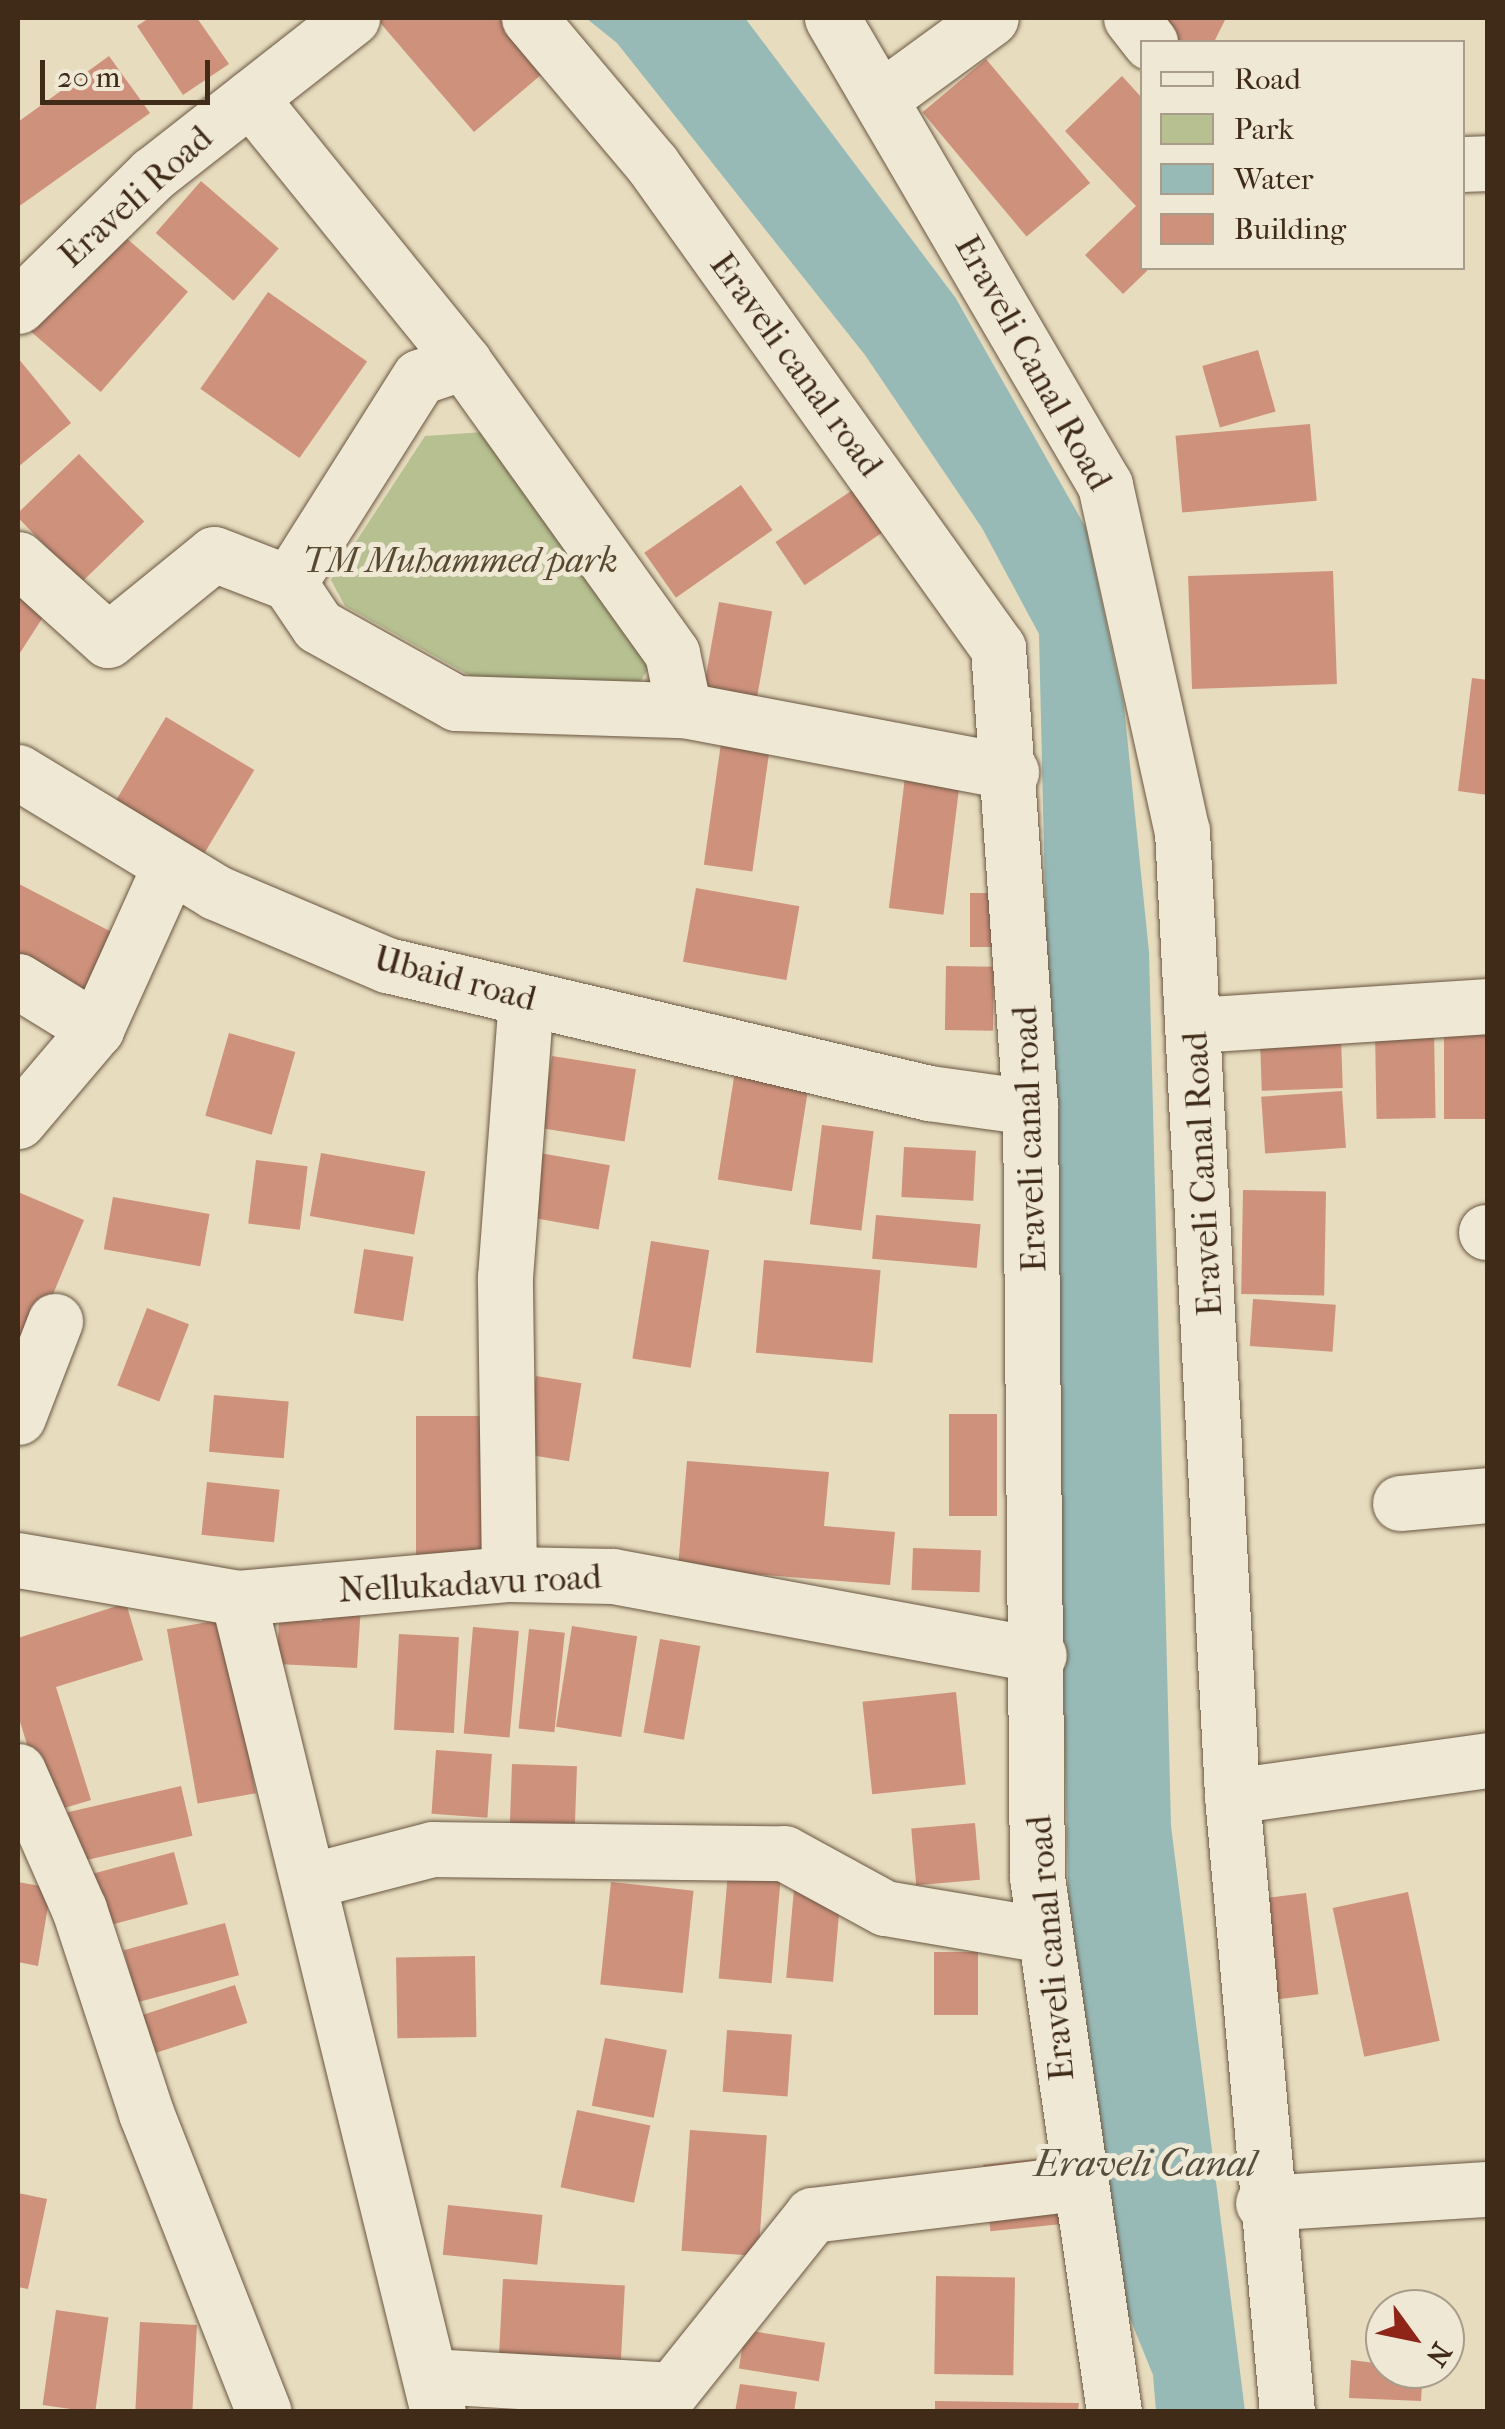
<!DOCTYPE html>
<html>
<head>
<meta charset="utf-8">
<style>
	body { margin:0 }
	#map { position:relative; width:1505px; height:2429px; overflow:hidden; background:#e7dcbe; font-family:"IM FELL French Canon",serif }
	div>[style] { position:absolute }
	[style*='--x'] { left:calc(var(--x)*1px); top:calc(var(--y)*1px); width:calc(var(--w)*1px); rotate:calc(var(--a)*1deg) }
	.green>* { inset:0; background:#b6c091 }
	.water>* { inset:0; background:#97bab7 }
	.building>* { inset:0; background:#ce917c; transform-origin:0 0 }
	.roads { filter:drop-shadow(0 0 2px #6a5742) drop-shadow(0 0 2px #6a5742) }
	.minor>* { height:55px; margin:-27.5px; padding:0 27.5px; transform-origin:27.5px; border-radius:27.5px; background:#efe8d5 }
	span { translate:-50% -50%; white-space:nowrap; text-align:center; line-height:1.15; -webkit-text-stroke:10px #efe8d5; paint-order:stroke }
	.street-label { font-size:35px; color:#402b19 }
	.park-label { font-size:35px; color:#584931; font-style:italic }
	.water-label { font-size:38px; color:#564f40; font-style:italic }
	.frame { position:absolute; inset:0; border:20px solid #402b19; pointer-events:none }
	.legend { position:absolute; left:1140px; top:40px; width:325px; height:230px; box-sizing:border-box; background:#efe8d5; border:2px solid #a99c8a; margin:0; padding:12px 18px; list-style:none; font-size:30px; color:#402b19 }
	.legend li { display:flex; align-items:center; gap:20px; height:50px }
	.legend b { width:50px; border:2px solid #a99c8a }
	.north { position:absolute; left:1365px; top:2289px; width:100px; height:100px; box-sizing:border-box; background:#efe8d5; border:2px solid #a99c8a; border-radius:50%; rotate:123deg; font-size:28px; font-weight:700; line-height:40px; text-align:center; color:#402b19 }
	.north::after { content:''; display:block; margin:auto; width:35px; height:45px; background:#8f2418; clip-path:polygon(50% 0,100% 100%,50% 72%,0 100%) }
	.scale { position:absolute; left:40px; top:60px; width:170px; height:45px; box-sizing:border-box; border:5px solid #402b19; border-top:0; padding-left:12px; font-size:30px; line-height:35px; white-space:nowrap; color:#402b19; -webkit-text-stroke:8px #efe8d5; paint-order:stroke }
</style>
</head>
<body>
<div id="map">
	<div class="green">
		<i style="clip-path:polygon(484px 432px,652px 663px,636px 688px,483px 683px,345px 606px,331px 580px,425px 436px)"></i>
	</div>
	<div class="water">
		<i style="clip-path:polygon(586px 18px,745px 18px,955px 297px,1086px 528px,1124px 706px,1149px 952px,1171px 1826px,1245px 2411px,1156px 2411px,1153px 2375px,1075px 2183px,1039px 634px,982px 528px,865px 355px,617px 43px)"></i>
	</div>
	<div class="building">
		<i style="clip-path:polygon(149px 18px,197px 18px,229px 64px,183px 95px,137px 26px)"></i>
		<i style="clip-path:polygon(376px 18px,506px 18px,549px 68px,474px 132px)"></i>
		<i style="clip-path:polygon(1160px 18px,1226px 18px,1214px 42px,1177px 42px,1153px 31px)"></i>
		<i style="clip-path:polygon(109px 56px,150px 113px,18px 207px,18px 122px)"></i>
		<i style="left:986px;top:59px;width:162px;height:83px;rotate:50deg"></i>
		<i style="clip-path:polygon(1122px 76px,1142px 98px,1142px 268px,1150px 268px,1123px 294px,1085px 255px,1136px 206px,1065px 131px)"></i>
		<i style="left:201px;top:181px;width:103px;height:69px;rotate:41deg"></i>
		<i style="left:117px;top:230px;width:94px;height:133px;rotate:41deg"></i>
		<i style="left:268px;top:292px;width:121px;height:118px;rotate:35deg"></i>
		<i style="left:1258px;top:350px;width:64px;height:58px;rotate:74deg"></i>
		<i style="clip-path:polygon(18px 358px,71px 423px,18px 467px)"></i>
		<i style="left:1310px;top:424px;width:77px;height:135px;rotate:85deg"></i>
		<i style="left:79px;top:454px;width:94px;height:88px;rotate:46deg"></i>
		<i style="left:741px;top:485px;width:55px;height:118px;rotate:55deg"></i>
		<i style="left:860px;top:485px;width:52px;height:102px;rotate:56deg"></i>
		<i style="left:1333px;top:571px;width:113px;height:145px;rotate:88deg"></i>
		<i style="clip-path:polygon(18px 596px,45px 614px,18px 656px)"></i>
		<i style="left:719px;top:602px;width:54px;height:98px;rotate:10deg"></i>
		<i style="clip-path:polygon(1472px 678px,1488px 680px,1488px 795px,1458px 791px)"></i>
		<i style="left:166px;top:717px;width:103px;height:104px;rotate:31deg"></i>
		<i style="left:721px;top:743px;width:49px;height:123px;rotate:8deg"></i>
		<i style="left:905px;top:777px;width:55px;height:132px;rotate:7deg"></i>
		<i style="clip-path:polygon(19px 884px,127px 940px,94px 1003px,18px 963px)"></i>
		<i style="left:696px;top:888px;width:105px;height:75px;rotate:10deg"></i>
		<i style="left:970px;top:893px;width:30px;height:54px"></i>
		<i style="left:946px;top:966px;width:48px;height:64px;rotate:1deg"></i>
		<i style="left:1488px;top:1025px;width:94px;height:44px;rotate:90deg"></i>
		<i style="left:1434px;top:1030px;width:88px;height:59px;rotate:89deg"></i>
		<i style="left:229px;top:1033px;width:69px;height:86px;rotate:16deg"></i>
		<i style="left:1341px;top:1038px;width:50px;height:81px;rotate:88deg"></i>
		<i style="left:552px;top:1056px;width:85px;height:73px;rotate:9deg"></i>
		<i style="left:736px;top:1065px;width:75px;height:116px;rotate:9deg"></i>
		<i style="left:1342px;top:1091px;width:57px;height:81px;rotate:86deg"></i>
		<i style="left:822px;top:1125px;width:52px;height:100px;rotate:7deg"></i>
		<i style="left:904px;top:1147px;width:72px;height:50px;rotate:3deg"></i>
		<i style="left:534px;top:1152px;width:77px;height:65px;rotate:10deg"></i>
		<i style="left:321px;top:1153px;width:106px;height:64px;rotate:10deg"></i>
		<i style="left:256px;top:1160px;width:52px;height:64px;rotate:7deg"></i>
		<i style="left:1243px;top:1190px;width:83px;height:104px;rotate:1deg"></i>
		<i style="clip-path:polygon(18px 1192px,84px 1220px,26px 1359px,18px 1355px)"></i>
		<i style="left:113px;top:1197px;width:98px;height:53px;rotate:10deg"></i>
		<i style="left:876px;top:1215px;width:105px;height:44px;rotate:5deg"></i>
		<i style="left:651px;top:1241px;width:59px;height:119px;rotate:9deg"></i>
		<i style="left:364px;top:1249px;width:50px;height:65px;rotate:9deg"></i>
		<i style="left:764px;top:1260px;width:117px;height:93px;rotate:5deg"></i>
		<i style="left:1253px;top:1299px;width:83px;height:47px;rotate:4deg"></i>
		<i style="left:147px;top:1308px;width:45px;height:83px;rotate:21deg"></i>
		<i style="left:536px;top:1376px;width:46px;height:79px;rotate:9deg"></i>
		<i style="left:214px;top:1395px;width:75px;height:57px;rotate:5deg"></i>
		<i style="left:949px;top:1414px;width:48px;height:102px"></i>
		<i style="left:491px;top:1416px;width:143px;height:75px;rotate:90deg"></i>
		<i style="clip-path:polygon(687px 1461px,829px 1472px,824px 1526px,895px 1532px,890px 1585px,678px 1568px)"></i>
		<i style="left:207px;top:1482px;width:73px;height:53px;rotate:6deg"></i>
		<i style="left:913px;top:1548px;width:68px;height:42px;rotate:2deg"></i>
		<i style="clip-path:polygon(126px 1603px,143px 1660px,56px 1687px,91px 1800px,48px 1813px,18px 1715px,18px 1638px)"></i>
		<i style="clip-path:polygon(322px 1603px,361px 1605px,357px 1668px,277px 1664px,279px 1619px,322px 1621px)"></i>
		<i style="left:225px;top:1619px;width:177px;height:59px;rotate:80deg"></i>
		<i style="left:572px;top:1626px;width:66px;height:102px;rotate:9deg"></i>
		<i style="left:473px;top:1627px;width:46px;height:107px;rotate:5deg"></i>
		<i style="left:529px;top:1629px;width:36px;height:100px;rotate:6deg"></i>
		<i style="left:399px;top:1634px;width:60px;height:96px;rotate:3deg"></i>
		<i style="left:660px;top:1639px;width:41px;height:95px;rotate:10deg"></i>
		<i style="left:956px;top:1692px;width:93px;height:94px;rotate:84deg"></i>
		<i style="left:436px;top:1750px;width:56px;height:64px;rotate:4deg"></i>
		<i style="left:512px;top:1764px;width:65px;height:60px;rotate:2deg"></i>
		<i style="left:181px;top:1786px;width:51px;height:124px;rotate:77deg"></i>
		<i style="left:975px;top:1823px;width:57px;height:64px;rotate:85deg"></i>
		<i style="left:174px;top:1852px;width:54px;height:88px;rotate:75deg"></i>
		<i style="left:729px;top:1861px;width:53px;height:118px;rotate:5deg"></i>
		<i style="clip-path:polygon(18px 1882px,51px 1888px,38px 1966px,18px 1962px)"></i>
		<i style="left:611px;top:1882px;width:83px;height:103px;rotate:6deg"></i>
		<i style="left:794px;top:1889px;width:47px;height:89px;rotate:5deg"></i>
		<i style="left:1408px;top:1892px;width:152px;height:77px;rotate:78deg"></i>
		<i style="left:1306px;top:1893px;width:102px;height:49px;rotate:83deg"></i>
		<i style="left:225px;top:1923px;width:54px;height:105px;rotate:75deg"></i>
		<i style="left:934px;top:1952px;width:44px;height:63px"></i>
		<i style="left:475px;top:1956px;width:81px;height:79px;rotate:89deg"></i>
		<i style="left:235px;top:1985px;width:40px;height:108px;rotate:72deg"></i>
		<i style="left:727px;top:2030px;width:65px;height:62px;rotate:4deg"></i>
		<i style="left:605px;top:2038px;width:63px;height:69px;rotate:11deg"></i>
		<i style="left:577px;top:2110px;width:75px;height:79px;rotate:12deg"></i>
		<i style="left:690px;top:2130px;width:77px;height:121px;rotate:4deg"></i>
		<i style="left:1057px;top:2157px;width:67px;height:74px;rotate:84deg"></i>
		<i style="clip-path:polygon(18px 2193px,47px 2199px,28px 2289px,18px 2287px)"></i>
		<i style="left:448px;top:2205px;width:95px;height:50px;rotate:6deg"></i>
		<i style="left:936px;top:2276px;width:79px;height:98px;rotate:1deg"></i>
		<i style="left:503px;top:2279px;width:122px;height:82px;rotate:3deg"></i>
		<i style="left:56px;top:2310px;width:53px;height:96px;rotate:8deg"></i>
		<i style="left:140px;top:2322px;width:57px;height:90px;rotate:3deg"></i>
		<i style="left:745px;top:2330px;width:81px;height:39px;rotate:9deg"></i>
		<i style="clip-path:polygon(1351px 2360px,1423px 2369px,1421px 2401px,1349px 2398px)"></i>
		<i style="clip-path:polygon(740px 2384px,797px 2392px,794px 2412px,735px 2412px)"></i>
		<i style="clip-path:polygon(935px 2401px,1079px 2403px,1078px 2412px,935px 2412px)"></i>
	</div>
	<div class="roads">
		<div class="minor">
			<i style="--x:529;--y:18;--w:191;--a:49.9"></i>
			<i style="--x:652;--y:164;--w:595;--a:54.44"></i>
			<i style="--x:998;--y:648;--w:460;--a:86"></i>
			<i style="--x:1030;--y:1107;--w:770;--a:89.48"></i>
			<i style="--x:1037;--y:1877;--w:541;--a:81.81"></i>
			<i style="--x:832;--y:18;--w:541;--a:59.69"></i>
			<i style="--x:1105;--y:485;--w:354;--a:77.5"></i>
			<i style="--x:1182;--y:831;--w:966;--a:87.03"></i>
			<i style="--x:1232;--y:1796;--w:618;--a:84.9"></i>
			<i style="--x:1131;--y:18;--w:31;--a:52"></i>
			<i style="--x:884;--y:96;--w:132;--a:-36.1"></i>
			<i style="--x:250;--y:98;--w:340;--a:51"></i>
			<i style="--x:1462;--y:164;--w:26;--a:-2"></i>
			<i style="--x:18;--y:306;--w:189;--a:-44.4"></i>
			<i style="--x:153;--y:174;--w:253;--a:-38.1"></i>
			<i style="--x:18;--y:559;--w:121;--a:42"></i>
			<i style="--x:108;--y:640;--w:136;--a:-39.1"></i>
			<i style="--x:214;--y:554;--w:80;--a:21.1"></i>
			<i style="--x:684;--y:710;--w:58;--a:-101.9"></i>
			<i style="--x:672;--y:653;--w:358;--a:-125.6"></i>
			<i style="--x:464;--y:362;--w:47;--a:161.6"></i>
			<i style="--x:419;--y:377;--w:244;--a:122.3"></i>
			<i style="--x:289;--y:583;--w:52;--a:56"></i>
			<i style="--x:318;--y:626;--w:158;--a:29.2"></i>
			<i style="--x:456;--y:703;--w:228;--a:1.8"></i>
			<i style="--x:684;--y:710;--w:333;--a:10.7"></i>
			<i style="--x:18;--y:772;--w:231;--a:31.3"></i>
			<i style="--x:215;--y:892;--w:187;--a:23"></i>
			<i style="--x:387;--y:965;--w:557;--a:13.29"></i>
			<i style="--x:929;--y:1093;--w:102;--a:7.9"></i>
			<i style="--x:18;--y:981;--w:92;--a:31.6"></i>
			<i style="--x:1195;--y:1025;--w:294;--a:-3.7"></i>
			<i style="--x:18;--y:1121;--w:121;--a:-49.7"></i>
			<i style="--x:96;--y:1029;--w:180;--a:-65.7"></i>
			<i style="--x:1486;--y:1232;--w:2;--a:0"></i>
			<i style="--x:18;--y:1417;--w:103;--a:-68.9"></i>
			<i style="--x:1400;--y:1503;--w:88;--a:-5.2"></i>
			<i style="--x:18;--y:1560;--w:223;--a:9.8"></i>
			<i style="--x:238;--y:1598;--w:272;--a:-5.1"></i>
			<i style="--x:509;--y:1574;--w:104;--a:1.1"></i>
			<i style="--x:613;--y:1576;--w:433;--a:10.5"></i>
			<i style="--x:509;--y:1574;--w:297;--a:-90.8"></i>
			<i style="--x:505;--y:1277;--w:278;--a:-85.7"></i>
			<i style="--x:238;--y:1598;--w:838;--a:76.2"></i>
			<i style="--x:18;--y:1771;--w:151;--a:66.2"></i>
			<i style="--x:79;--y:1909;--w:215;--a:71.8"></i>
			<i style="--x:146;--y:2113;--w:321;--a:68.5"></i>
			<i style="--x:1232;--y:1796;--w:259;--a:-8"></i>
			<i style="--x:309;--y:1881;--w:128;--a:-14.5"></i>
			<i style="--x:433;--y:1849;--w:351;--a:0.7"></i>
			<i style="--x:784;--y:1853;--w:115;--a:28.6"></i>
			<i style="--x:885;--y:1908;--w:161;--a:9.6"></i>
			<i style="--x:1263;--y:2203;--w:225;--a:-3.6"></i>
			<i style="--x:431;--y:2376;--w:241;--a:3.3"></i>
			<i style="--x:672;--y:2390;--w:224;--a:-51.3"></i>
			<i style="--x:812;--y:2215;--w:265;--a:-6.9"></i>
		</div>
	</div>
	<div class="street-label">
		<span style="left:136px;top:197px;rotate:-42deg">Eraveli Road</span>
		<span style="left:1033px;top:363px;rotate:61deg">Eraveli Canal Road</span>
		<span style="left:796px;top:365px;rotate:54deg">Eraveli canal road</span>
		<span style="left:455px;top:979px;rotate:15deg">Ubaid road</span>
		<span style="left:1030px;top:1139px;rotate:-92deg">Eraveli canal road</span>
		<span style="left:1203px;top:1174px;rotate:-93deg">Eraveli Canal Road</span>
		<span style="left:470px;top:1584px;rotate:-3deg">Nellukadavu road</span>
		<span style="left:1051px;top:1948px;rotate:-95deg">Eraveli canal road</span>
	</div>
	<div class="park-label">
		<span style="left:460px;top:561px">TM Muhammed park</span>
	</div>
	<div class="water-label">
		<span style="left:1145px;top:2164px">Eraveli Canal</span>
	</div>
	<div class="frame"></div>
	<ul class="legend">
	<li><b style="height:12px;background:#efe8d5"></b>Road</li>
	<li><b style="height:28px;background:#b6c091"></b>Park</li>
	<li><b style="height:28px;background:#97bab7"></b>Water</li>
	<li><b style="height:28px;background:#ce917c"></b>Building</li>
	</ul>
	<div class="north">N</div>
	<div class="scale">20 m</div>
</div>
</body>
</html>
